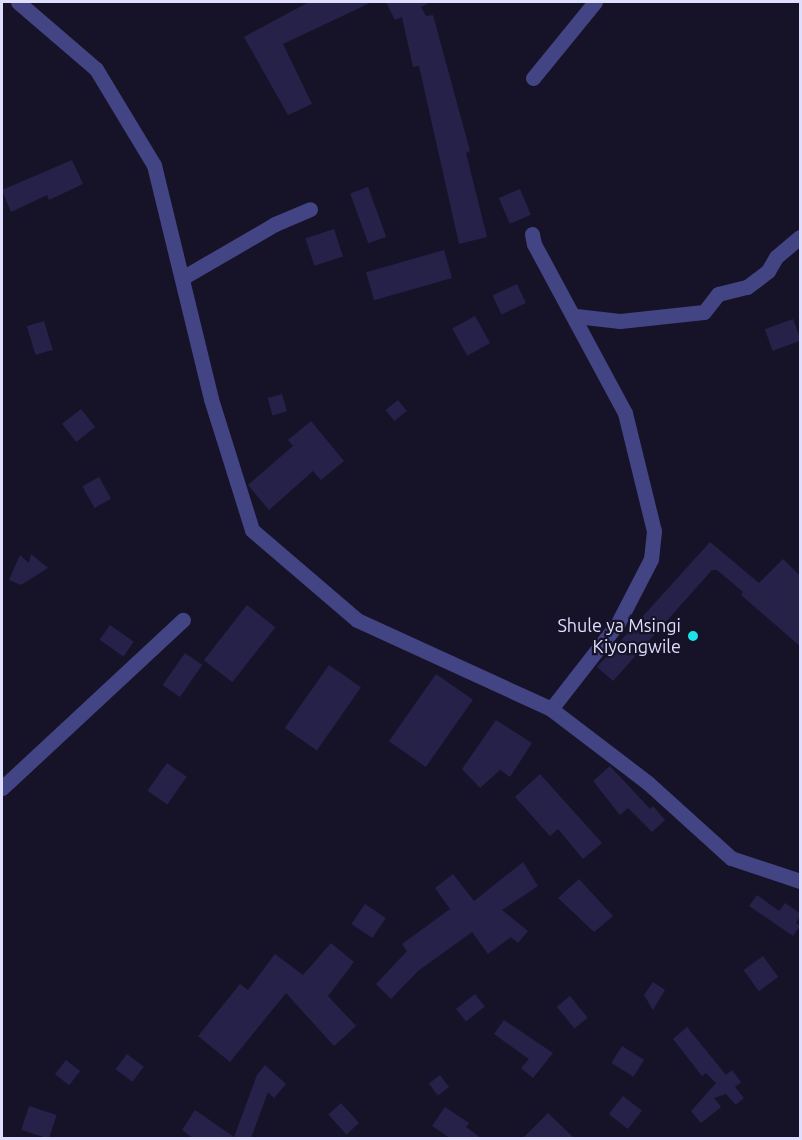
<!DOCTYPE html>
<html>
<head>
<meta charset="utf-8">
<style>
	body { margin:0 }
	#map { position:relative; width:802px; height:1140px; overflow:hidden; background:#161329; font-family:Ubuntu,sans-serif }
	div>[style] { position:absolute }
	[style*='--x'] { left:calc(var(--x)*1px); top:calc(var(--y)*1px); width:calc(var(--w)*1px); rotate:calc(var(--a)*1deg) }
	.building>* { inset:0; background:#262148; transform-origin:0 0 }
	.minor>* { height:15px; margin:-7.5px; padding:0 7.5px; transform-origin:7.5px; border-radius:7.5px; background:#434483 }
	.dots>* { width:16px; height:16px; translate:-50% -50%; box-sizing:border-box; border:3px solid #161329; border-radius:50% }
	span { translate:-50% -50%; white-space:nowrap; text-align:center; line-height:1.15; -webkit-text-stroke:4.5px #161329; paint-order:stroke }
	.poi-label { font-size:18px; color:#dfdefc }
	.right { translate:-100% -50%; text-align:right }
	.frame { position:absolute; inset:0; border:3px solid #dfdefc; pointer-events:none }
</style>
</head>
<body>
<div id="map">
	<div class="building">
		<i style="clip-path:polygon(309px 2px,372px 2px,283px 44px,312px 104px,288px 115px,244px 37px)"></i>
		<i style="clip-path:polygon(386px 2px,431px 2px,421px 7px,426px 16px,433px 15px,470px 151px,466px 153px,487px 237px,459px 244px,419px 66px,413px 67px,402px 17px,395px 20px)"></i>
		<i style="clip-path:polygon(72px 160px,83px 184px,49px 200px,47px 195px,11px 212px,2px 190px)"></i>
		<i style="left:368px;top:187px;width:53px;height:19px;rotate:70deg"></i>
		<i style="left:520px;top:189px;width:28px;height:23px;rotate:67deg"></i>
		<i style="left:334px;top:229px;width:29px;height:30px;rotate:72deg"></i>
		<i style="left:444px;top:250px;width:29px;height:81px;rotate:74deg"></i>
		<i style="left:517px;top:284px;width:21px;height:27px;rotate:65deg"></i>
		<i style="left:475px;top:316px;width:31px;height:26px;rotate:61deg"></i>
		<i style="left:793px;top:319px;width:23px;height:30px;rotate:70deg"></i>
		<i style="left:44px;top:321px;width:30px;height:18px;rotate:73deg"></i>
		<i style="left:282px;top:394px;width:18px;height:15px;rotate:74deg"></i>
		<i style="left:398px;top:400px;width:14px;height:16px;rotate:51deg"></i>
		<i style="left:81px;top:409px;width:23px;height:24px;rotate:52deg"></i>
		<i style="clip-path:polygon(311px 421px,344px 461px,321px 480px,313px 471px,269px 510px,248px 485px,293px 446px,288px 440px)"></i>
		<i style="left:99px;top:477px;width:25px;height:19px;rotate:61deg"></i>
		<i style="clip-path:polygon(710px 542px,759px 583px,783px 559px,801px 577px,801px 647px,741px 595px,743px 592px,717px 570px,712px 570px,613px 681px,597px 667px)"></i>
		<i style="clip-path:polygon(31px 554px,48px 568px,21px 585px,9px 580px,20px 555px,29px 563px)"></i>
		<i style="left:247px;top:605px;width:36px;height:70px;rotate:38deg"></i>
		<i style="left:110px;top:625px;width:29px;height:18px;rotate:35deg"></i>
		<i style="left:185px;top:653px;width:21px;height:39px;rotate:35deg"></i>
		<i style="left:329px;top:665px;width:39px;height:77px;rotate:35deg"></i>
		<i style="left:436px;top:674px;width:45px;height:82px;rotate:35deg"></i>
		<i style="clip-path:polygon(496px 720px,532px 743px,510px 777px,500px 770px,480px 788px,462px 769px)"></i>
		<i style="left:167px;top:763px;width:24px;height:34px;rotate:35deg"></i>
		<i style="clip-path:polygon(610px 766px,650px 809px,653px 806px,665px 820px,652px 832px,628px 808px,620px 815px,593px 781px)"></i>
		<i style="clip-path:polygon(540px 774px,602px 843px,583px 859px,558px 829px,550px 836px,515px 797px)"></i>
		<i style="clip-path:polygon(523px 862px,538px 886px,502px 910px,528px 931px,518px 943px,511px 937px,488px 954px,472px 932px,418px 971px,391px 999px,376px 984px,407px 951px,402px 944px,450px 909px,435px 888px,453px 874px,474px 901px)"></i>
		<i style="clip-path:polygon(579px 879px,613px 916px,594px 932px,558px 898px)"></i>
		<i style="clip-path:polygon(757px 895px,779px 911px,785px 903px,801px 914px,796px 923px,800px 926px,793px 936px,749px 906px)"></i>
		<i style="left:365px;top:904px;width:25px;height:24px;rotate:34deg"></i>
		<i style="clip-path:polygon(331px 943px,354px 962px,328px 996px,356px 1026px,334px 1046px,286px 993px,230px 1062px,198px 1036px,240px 984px,248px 990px,275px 954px,303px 975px)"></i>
		<i style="left:763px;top:956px;width:26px;height:24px;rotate:54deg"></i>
		<i style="clip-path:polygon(653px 982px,665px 990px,653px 1010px,644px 995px)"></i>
		<i style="left:475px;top:994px;width:16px;height:24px;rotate:52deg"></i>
		<i style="left:570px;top:996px;width:28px;height:17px;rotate:51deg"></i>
		<i style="clip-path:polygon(504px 1020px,553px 1053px,533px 1078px,521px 1068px,529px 1059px,494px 1034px)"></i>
		<i style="clip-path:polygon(687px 1027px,726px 1075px,732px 1070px,741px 1082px,735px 1087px,744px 1098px,736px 1105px,726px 1094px,714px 1098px,721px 1107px,701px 1123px,691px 1111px,716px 1083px,706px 1073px,702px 1076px,673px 1039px)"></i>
		<i style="left:622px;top:1046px;width:26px;height:20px;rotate:32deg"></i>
		<i style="left:127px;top:1054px;width:21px;height:19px;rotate:37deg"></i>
		<i style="left:66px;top:1060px;width:18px;height:18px;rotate:38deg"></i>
		<i style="clip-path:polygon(265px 1065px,286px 1084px,274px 1098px,268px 1092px,251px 1138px,193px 1138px,182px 1130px,195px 1110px,234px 1137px,257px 1075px)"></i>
		<i style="left:440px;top:1075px;width:15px;height:14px;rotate:53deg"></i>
		<i style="left:623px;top:1096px;width:24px;height:23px;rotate:38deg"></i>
		<i style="left:341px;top:1103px;width:27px;height:17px;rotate:48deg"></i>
		<i style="left:29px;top:1106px;width:29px;height:25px;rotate:18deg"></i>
		<i style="clip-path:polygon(445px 1107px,469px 1123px,466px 1127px,481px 1138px,450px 1138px,432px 1126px)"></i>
		<i style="clip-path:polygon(548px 1113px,574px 1138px,523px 1138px)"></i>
	</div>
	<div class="minor">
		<i style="--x:18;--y:2;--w:103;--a:40.7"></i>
		<i style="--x:96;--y:69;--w:112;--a:58.9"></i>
		<i style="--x:154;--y:165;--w:241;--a:76.3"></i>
		<i style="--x:211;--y:399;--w:137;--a:72.6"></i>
		<i style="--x:252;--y:530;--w:138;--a:40.6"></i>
		<i style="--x:357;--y:620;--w:213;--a:24.6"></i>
		<i style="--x:551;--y:709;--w:122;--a:37.3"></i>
		<i style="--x:648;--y:783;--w:112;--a:42.1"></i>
		<i style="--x:731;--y:858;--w:73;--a:18.4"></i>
		<i style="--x:533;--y:78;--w:98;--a:-50.8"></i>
		<i style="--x:532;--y:234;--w:10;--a:79"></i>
		<i style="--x:534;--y:244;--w:192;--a:61.7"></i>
		<i style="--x:625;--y:413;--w:122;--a:76.2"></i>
		<i style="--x:654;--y:531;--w:28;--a:96"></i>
		<i style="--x:651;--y:559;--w:72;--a:117.3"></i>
		<i style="--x:618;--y:623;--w:109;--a:127.9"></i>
		<i style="--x:182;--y:278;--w:108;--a:-30.1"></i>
		<i style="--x:275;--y:224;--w:38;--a:-23"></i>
		<i style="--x:576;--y:316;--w:44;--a:6.5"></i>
		<i style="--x:620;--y:321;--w:84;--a:-6.1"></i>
		<i style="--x:704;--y:312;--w:23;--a:-52"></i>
		<i style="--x:718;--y:294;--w:30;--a:-14"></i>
		<i style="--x:747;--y:287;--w:26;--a:-37"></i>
		<i style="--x:768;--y:271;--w:16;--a:-60"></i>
		<i style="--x:776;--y:257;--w:31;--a:-40"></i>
		<i style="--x:2;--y:788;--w:247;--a:-42.9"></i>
	</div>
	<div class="dots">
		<i style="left:693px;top:636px;background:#1ce2ea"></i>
	</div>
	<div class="poi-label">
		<span class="right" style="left:681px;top:636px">Shule ya Msingi<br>Kiyongwile</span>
	</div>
	<div class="frame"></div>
</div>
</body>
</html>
